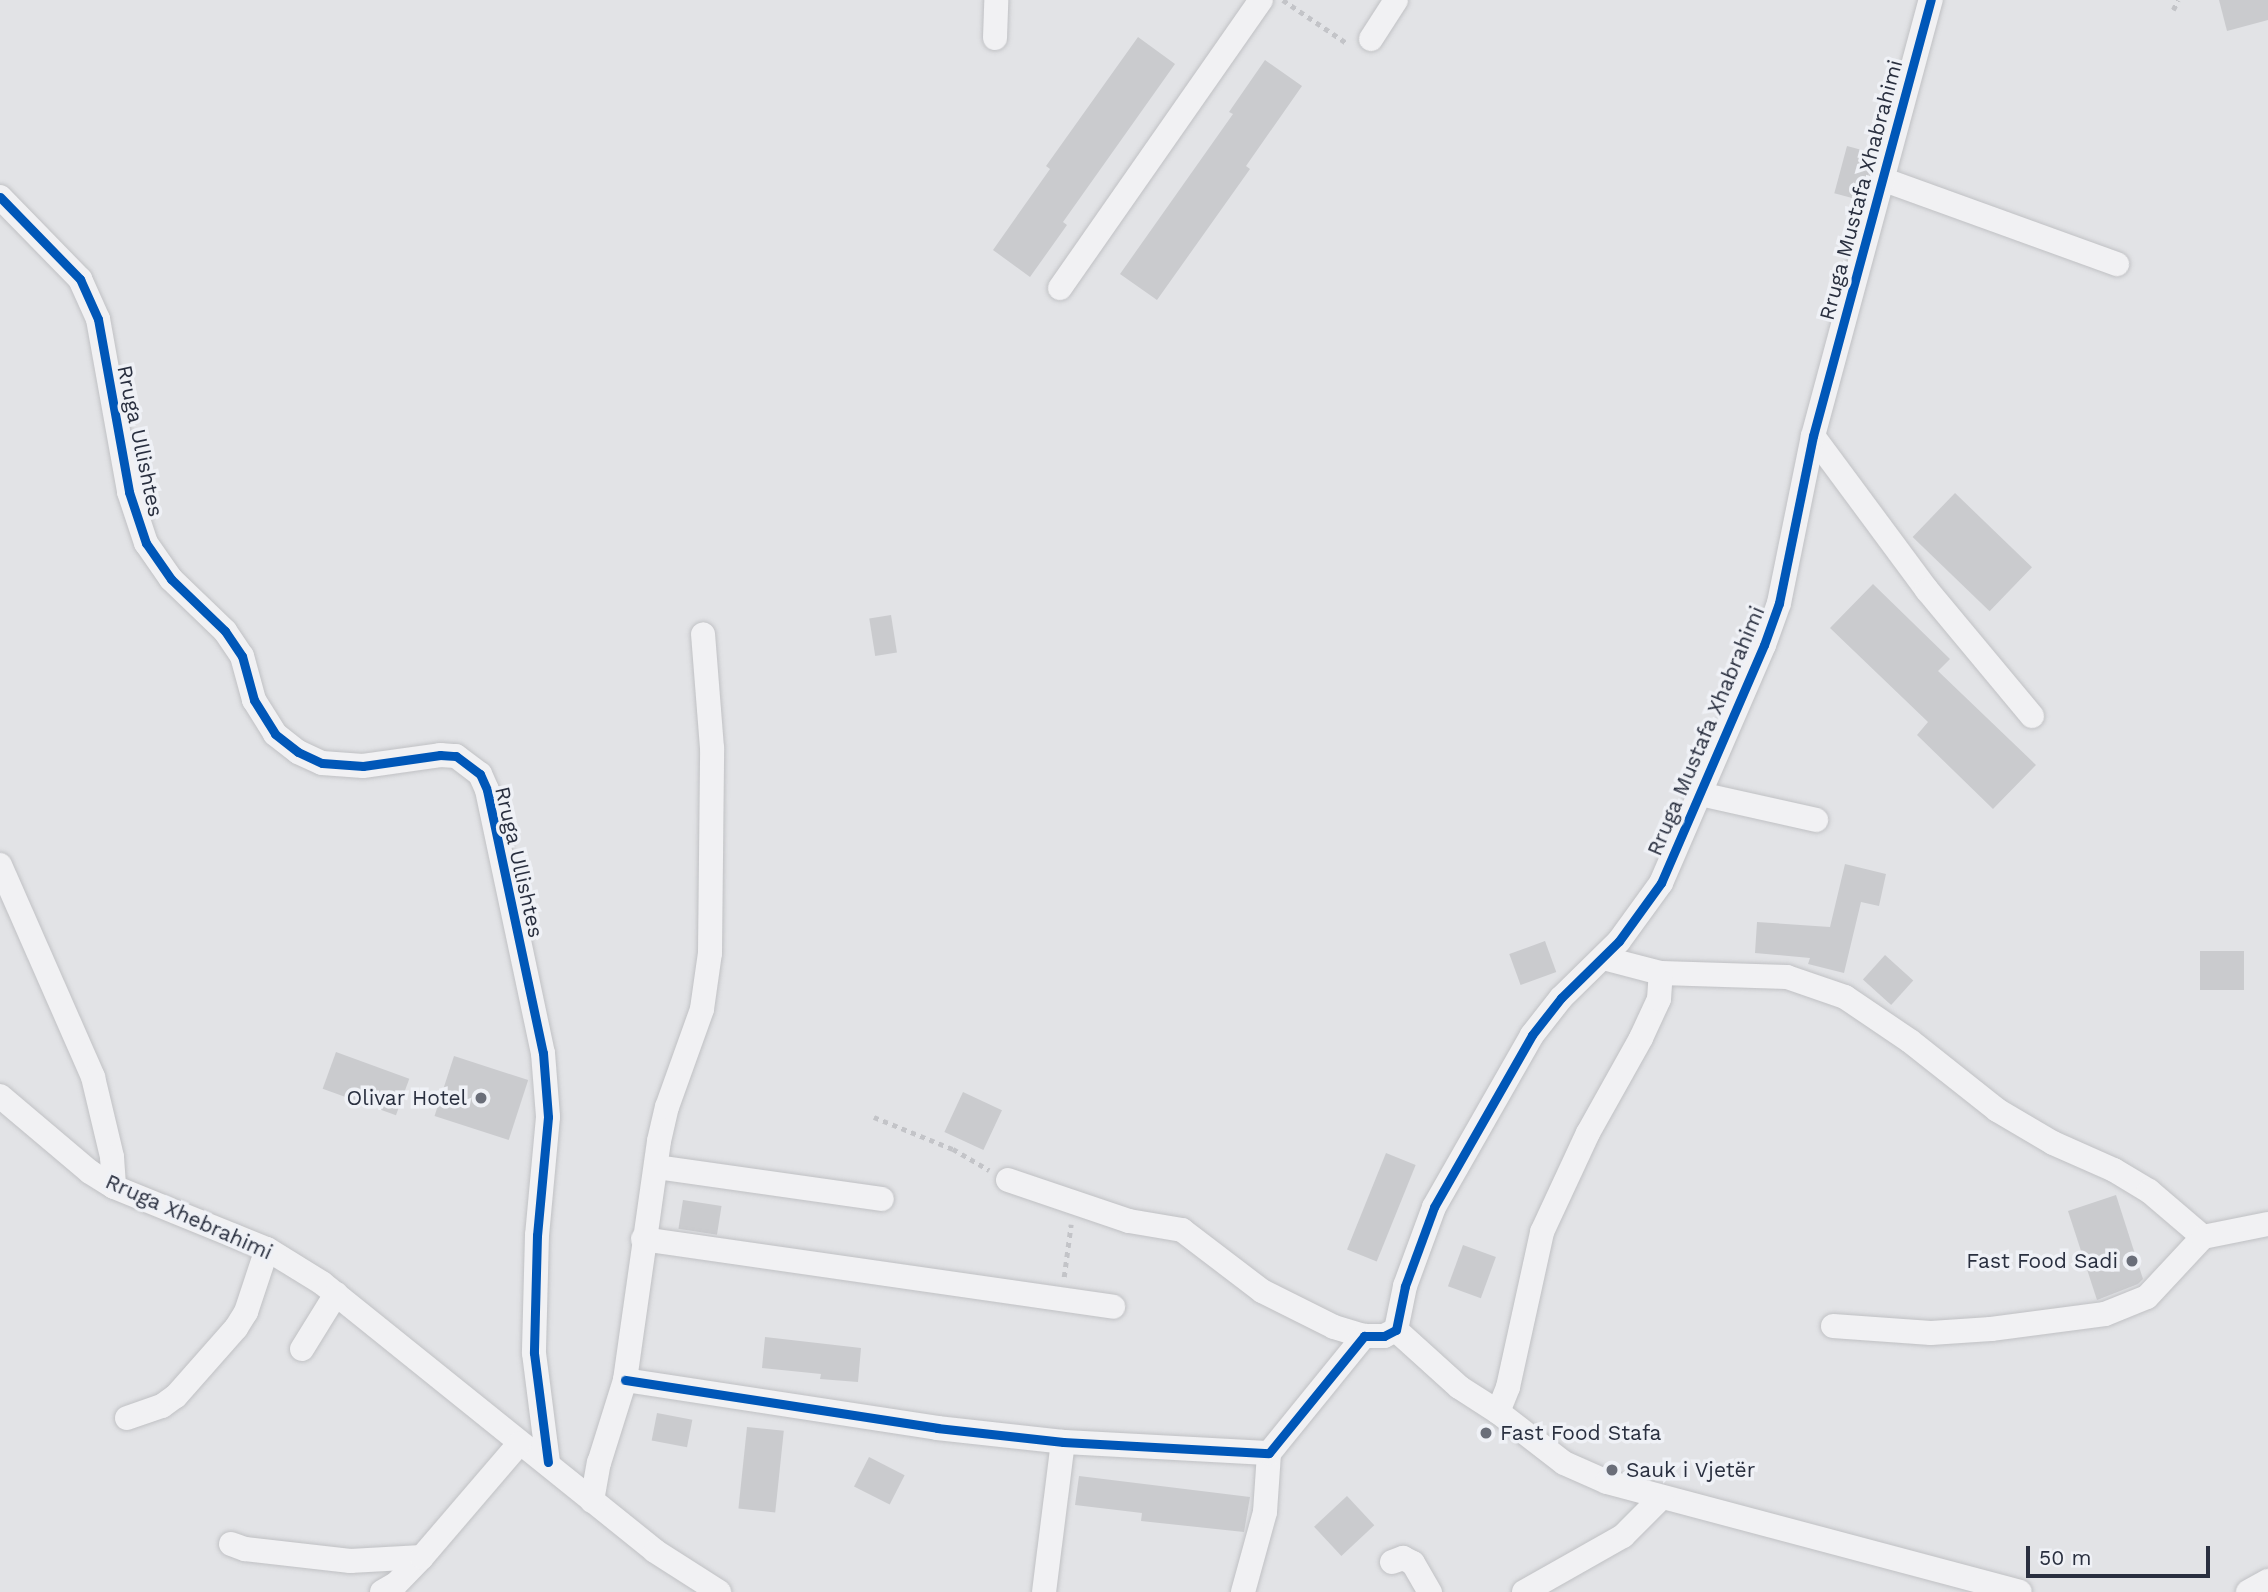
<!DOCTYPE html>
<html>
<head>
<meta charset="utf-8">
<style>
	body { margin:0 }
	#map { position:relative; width:2268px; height:1592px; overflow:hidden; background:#e2e3e6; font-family:"Work Sans",sans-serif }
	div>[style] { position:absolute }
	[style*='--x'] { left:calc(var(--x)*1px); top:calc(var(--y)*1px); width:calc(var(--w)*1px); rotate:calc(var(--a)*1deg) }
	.building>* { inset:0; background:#cacbce; transform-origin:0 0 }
	.path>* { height:4.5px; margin-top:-2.25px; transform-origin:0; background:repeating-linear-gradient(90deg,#c3c4c8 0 5px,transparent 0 10px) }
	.roads { filter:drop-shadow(0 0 2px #c0c1c4) drop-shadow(0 0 2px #c0c1c4) }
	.minor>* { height:24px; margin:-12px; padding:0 12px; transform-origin:12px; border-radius:12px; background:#f1f1f3 }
	.cycleway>* { height:9px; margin:-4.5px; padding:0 4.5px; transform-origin:4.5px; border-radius:4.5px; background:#0057b8 }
	.dots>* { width:19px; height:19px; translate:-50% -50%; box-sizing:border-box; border:4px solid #eff1f6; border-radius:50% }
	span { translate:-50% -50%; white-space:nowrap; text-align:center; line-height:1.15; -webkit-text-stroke:7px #eff1f6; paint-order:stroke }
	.street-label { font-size:21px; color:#292f3f }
	.poi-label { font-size:21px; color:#292f3f }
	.right { translate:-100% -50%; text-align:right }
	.left { translate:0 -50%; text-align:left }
	.scale { position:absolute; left:2026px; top:1546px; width:184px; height:32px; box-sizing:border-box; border:4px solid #292f3f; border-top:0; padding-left:9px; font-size:21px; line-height:24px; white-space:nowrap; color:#292f3f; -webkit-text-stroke:5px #eff1f6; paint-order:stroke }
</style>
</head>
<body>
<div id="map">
	<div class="building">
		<i style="clip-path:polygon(2219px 0,2268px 0,2268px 20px,2227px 31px)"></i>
		<i style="clip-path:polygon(1138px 37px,1175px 64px,1063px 222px,1067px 225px,1030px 277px,993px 250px,1050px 169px,1046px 166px)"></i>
		<i style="clip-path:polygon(1265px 60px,1302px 86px,1246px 166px,1250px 169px,1157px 300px,1120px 274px,1233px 114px,1229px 112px)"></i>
		<i style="left:1847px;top:146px;width:28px;height:49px;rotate:15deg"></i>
		<i style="left:1955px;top:493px;width:107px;height:61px;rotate:44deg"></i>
		<i style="clip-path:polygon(1873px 584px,1950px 659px,1938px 671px,2036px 765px,1993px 809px,1917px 735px,1928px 722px,1830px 628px)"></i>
		<i style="left:891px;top:615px;width:38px;height:22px;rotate:81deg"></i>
		<i style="clip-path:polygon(1845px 864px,1886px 874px,1879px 906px,1861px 902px,1844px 973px,1808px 964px,1810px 958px,1755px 953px,1757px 922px,1830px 927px)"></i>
		<i style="left:1545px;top:941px;width:33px;height:38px;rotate:70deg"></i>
		<i style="left:2200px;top:951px;width:44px;height:39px"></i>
		<i style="left:1885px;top:955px;width:38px;height:33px;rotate:42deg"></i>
		<i style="left:336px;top:1052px;width:78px;height:39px;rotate:20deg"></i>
		<i style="left:454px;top:1056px;width:78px;height:63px;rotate:18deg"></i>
		<i style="left:963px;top:1092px;width:43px;height:44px;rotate:25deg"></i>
		<i style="left:1386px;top:1153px;width:32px;height:104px;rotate:22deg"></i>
		<i style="clip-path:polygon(2116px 1195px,2143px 1279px,2138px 1284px,2097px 1300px,2068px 1211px)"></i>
		<i style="left:683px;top:1200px;width:39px;height:29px;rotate:9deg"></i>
		<i style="left:1463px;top:1245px;width:35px;height:44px;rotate:20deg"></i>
		<i style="clip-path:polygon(765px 1337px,861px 1348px,858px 1382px,820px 1379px,821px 1374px,762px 1368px)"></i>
		<i style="left:657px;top:1413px;width:36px;height:28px;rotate:11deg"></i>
		<i style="left:747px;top:1427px;width:37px;height:82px;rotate:6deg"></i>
		<i style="left:869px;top:1457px;width:40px;height:33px;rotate:27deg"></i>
		<i style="clip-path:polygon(1079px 1476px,1250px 1497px,1244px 1532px,1141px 1521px,1142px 1513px,1075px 1505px)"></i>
		<i style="left:1347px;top:1496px;width:40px;height:45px;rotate:47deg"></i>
	</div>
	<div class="path">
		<i style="--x:1283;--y:0;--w:78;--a:34.1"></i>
		<i style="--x:2173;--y:10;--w:11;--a:-63"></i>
		<i style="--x:874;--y:1117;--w:85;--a:22.1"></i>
		<i style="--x:953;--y:1149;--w:42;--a:30.3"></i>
		<i style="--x:1064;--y:1277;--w:53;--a:-82.5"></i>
	</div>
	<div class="roads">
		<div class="minor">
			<i style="--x:995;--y:38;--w:38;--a:-88"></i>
			<i style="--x:1371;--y:39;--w:46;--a:-57.3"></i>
			<i style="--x:1882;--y:179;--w:250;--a:19.9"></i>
			<i style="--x:0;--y:197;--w:115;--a:45.7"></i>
			<i style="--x:80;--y:279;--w:44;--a:65.8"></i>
			<i style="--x:98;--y:319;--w:176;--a:79.8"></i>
			<i style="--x:129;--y:492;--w:54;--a:71.6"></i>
			<i style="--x:146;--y:543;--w:44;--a:55.2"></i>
			<i style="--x:171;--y:579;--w:75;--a:43.9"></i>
			<i style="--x:225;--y:631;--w:30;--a:56"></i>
			<i style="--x:242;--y:656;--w:46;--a:74.7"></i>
			<i style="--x:254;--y:700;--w:40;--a:58"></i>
			<i style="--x:275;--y:734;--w:29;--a:38"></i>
			<i style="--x:298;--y:752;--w:26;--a:25"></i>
			<i style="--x:322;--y:763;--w:41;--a:4.2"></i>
			<i style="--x:363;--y:766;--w:78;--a:-8.1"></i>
			<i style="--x:440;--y:755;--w:16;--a:4"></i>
			<i style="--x:456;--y:756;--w:30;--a:37"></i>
			<i style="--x:480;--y:774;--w:17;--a:66"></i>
			<i style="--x:487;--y:790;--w:269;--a:78"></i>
			<i style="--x:543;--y:1053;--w:64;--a:85.5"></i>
			<i style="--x:548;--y:1117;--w:119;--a:95.3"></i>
			<i style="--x:537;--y:1235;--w:118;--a:91.5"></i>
			<i style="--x:534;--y:1353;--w:110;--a:82.7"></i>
			<i style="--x:1060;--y:288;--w:351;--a:-55.1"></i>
			<i style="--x:1813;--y:436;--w:192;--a:53.5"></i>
			<i style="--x:1927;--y:590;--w:164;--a:50.2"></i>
			<i style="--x:1700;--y:794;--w:119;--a:12.6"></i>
			<i style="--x:0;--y:865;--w:232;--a:66.3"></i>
			<i style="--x:93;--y:1077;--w:82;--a:76.6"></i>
			<i style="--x:112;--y:1157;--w:30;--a:86"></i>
			<i style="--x:1603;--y:958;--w:60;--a:14.5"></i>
			<i style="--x:1661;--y:973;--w:126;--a:1.8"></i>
			<i style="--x:1787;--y:977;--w:61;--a:19"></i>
			<i style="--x:1845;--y:997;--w:78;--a:34.1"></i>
			<i style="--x:1910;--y:1041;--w:111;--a:38.4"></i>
			<i style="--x:1997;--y:1110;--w:65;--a:30.5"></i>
			<i style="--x:2053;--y:1143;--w:67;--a:23.9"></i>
			<i style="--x:2114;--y:1170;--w:41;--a:31"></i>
			<i style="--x:2149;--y:1191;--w:71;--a:40.4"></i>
			<i style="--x:0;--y:1096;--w:118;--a:40.2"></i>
			<i style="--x:90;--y:1172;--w:28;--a:32"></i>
			<i style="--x:114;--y:1187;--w:165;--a:22.1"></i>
			<i style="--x:267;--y:1249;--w:65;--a:31.7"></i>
			<i style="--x:322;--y:1283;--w:427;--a:38.8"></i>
			<i style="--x:655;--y:1551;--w:76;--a:32.6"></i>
			<i style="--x:657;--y:1167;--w:227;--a:8.1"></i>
			<i style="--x:1008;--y:1180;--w:128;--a:18.7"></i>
			<i style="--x:1129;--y:1221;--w:54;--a:9.6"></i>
			<i style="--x:1182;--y:1230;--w:101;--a:37.3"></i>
			<i style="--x:1262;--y:1291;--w:80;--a:26.6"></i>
			<i style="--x:1334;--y:1327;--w:31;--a:17"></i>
			<i style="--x:1364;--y:1336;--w:20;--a:0"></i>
			<i style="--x:1384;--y:1336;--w:13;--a:-27"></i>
			<i style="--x:643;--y:1239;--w:475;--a:8.2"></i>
			<i style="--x:1833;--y:1326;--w:98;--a:4.1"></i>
			<i style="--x:1931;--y:1333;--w:60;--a:-3.8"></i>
			<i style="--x:1991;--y:1329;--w:115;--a:-7.5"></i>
			<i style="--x:2105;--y:1314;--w:45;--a:-22"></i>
			<i style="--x:2147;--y:1297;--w:82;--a:-47"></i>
			<i style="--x:2203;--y:1237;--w:66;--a:-11.3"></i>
			<i style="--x:1396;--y:1330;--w:45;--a:-78.4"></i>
			<i style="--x:1405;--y:1286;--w:84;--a:-69.8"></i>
			<i style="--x:1434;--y:1207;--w:198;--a:-60.3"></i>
			<i style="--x:1532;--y:1035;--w:47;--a:-51.9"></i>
			<i style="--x:1561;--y:998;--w:81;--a:-44.5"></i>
			<i style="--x:1619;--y:941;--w:72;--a:-54.1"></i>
			<i style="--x:1661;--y:883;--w:259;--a:-66.6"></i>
			<i style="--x:1764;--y:645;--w:45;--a:-70.3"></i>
			<i style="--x:1779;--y:603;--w:170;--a:-78.5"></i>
			<i style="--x:1813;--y:436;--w:452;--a:-74.9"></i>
			<i style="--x:1396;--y:1330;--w:85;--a:42.1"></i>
			<i style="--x:1459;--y:1387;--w:46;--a:32.7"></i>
			<i style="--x:1498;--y:1412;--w:83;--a:37.7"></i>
			<i style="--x:1564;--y:1463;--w:47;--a:23.8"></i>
			<i style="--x:1607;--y:1482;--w:427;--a:14.9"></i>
			<i style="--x:302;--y:1349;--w:65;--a:-58.3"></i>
			<i style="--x:625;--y:1380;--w:316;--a:8.7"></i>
			<i style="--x:937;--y:1428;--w:127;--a:6.3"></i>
			<i style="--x:1063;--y:1442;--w:206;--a:3.1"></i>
			<i style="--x:1498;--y:1412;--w:27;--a:-68"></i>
			<i style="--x:1508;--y:1387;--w:159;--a:-77.6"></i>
			<i style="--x:1542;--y:1232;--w:109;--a:-65.1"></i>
			<i style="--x:1588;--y:1133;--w:109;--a:-60.8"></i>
			<i style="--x:1641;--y:1038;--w:43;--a:-65.2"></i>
			<i style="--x:1659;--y:999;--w:26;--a:-86"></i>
			<i style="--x:127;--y:1418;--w:37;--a:-19"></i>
			<i style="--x:162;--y:1406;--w:17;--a:-36"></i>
			<i style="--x:176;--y:1396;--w:91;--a:-48.6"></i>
			<i style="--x:236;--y:1328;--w:19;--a:-58"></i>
			<i style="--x:246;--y:1312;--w:66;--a:-71.6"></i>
			<i style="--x:592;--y:1501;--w:39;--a:-80"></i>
			<i style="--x:599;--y:1463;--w:87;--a:-72.6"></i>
			<i style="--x:625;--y:1380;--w:241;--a:-81.9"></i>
			<i style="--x:659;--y:1141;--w:35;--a:-77"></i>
			<i style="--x:667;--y:1107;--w:104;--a:-70.3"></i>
			<i style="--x:702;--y:1009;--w:57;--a:-81.9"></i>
			<i style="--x:710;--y:953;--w:205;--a:-89.4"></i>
			<i style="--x:712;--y:748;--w:114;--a:-94.5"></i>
			<i style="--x:231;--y:1544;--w:15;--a:20"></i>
			<i style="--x:245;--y:1549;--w:106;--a:6.5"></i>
			<i style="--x:350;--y:1561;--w:72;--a:-3.2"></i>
			<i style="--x:1392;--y:1562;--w:12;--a:-20"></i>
			<i style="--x:1403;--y:1558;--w:11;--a:27"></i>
			<i style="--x:1413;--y:1563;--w:34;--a:60"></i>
			<i style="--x:382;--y:1592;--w:16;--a:-30"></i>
			<i style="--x:396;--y:1584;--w:37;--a:-46"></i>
			<i style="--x:422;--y:1557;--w:149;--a:-49.4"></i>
			<i style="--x:1044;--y:1592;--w:151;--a:-82.8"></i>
			<i style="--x:1243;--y:1592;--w:83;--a:-74.6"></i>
			<i style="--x:1265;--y:1512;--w:59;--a:-86.1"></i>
			<i style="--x:1269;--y:1453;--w:151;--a:-50.9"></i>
			<i style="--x:1524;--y:1592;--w:114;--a:-29.5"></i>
			<i style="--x:1623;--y:1536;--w:54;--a:-45"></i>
			<i style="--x:2248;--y:1592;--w:23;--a:-29"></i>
		</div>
	</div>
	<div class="cycleway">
		<i style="--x:0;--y:197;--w:115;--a:45.7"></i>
		<i style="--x:80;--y:279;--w:44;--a:65.8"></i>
		<i style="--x:98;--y:319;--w:176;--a:79.8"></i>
		<i style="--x:129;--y:492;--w:54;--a:71.6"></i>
		<i style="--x:146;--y:543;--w:44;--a:55.2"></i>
		<i style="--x:171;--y:579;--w:75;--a:43.9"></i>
		<i style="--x:225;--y:631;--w:30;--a:56"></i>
		<i style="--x:242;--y:656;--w:46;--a:74.7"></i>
		<i style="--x:254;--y:700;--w:40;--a:58"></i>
		<i style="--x:275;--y:734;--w:29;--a:38"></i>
		<i style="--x:298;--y:752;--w:26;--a:25"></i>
		<i style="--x:322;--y:763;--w:41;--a:4.2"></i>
		<i style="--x:363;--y:766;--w:78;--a:-8.1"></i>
		<i style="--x:440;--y:755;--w:16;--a:4"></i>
		<i style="--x:456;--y:756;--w:30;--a:37"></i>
		<i style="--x:480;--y:774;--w:17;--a:66"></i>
		<i style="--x:487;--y:790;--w:269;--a:78"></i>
		<i style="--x:543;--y:1053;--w:64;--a:85.5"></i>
		<i style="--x:548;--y:1117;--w:119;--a:95.3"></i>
		<i style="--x:537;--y:1235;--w:118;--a:91.5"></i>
		<i style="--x:534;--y:1353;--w:110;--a:82.7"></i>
		<i style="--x:625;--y:1380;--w:316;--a:8.7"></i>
		<i style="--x:937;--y:1428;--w:127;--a:6.3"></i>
		<i style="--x:1063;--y:1442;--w:206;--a:3.1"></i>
		<i style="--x:1269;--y:1453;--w:151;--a:-50.9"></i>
		<i style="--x:1364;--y:1336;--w:20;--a:0"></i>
		<i style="--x:1384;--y:1336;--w:13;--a:-27"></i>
		<i style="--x:1396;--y:1330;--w:45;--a:-78.4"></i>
		<i style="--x:1405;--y:1286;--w:84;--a:-69.8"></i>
		<i style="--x:1434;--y:1207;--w:198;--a:-60.3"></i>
		<i style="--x:1532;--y:1035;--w:47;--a:-51.9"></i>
		<i style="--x:1561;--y:998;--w:81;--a:-44.5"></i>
		<i style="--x:1619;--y:941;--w:72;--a:-54.1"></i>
		<i style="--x:1661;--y:883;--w:259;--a:-66.6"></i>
		<i style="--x:1764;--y:645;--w:45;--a:-70.3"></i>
		<i style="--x:1779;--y:603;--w:170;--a:-78.5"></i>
		<i style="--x:1813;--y:436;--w:452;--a:-74.9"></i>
	</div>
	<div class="dots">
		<i style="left:481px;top:1098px;background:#6a6e79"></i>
		<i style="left:2132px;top:1261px;background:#6a6e79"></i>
		<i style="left:1486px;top:1433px;background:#6a6e79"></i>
		<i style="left:1612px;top:1470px;background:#6a6e79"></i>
	</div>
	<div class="street-label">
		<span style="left:1861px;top:190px;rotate:-75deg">Rruga Mustafa Xhabrahimi</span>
		<span style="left:140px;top:441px;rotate:78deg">Rruga Ullishtes</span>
		<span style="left:1706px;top:731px;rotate:-67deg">Rruga Mustafa Xhabrahimi</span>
		<span style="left:519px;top:862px;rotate:77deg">Rruga Ullishtes</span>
		<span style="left:189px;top:1217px;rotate:24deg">Rruga Xhebrahimi</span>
	</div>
	<div class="poi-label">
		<span class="right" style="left:467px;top:1098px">Olivar Hotel</span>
		<span class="right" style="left:2118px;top:1261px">Fast Food Sadi</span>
		<span class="left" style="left:1500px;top:1433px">Fast Food Stafa</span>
		<span class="left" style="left:1626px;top:1470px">Sauk i Vjetër</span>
	</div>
	<div class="scale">50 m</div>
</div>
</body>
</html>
